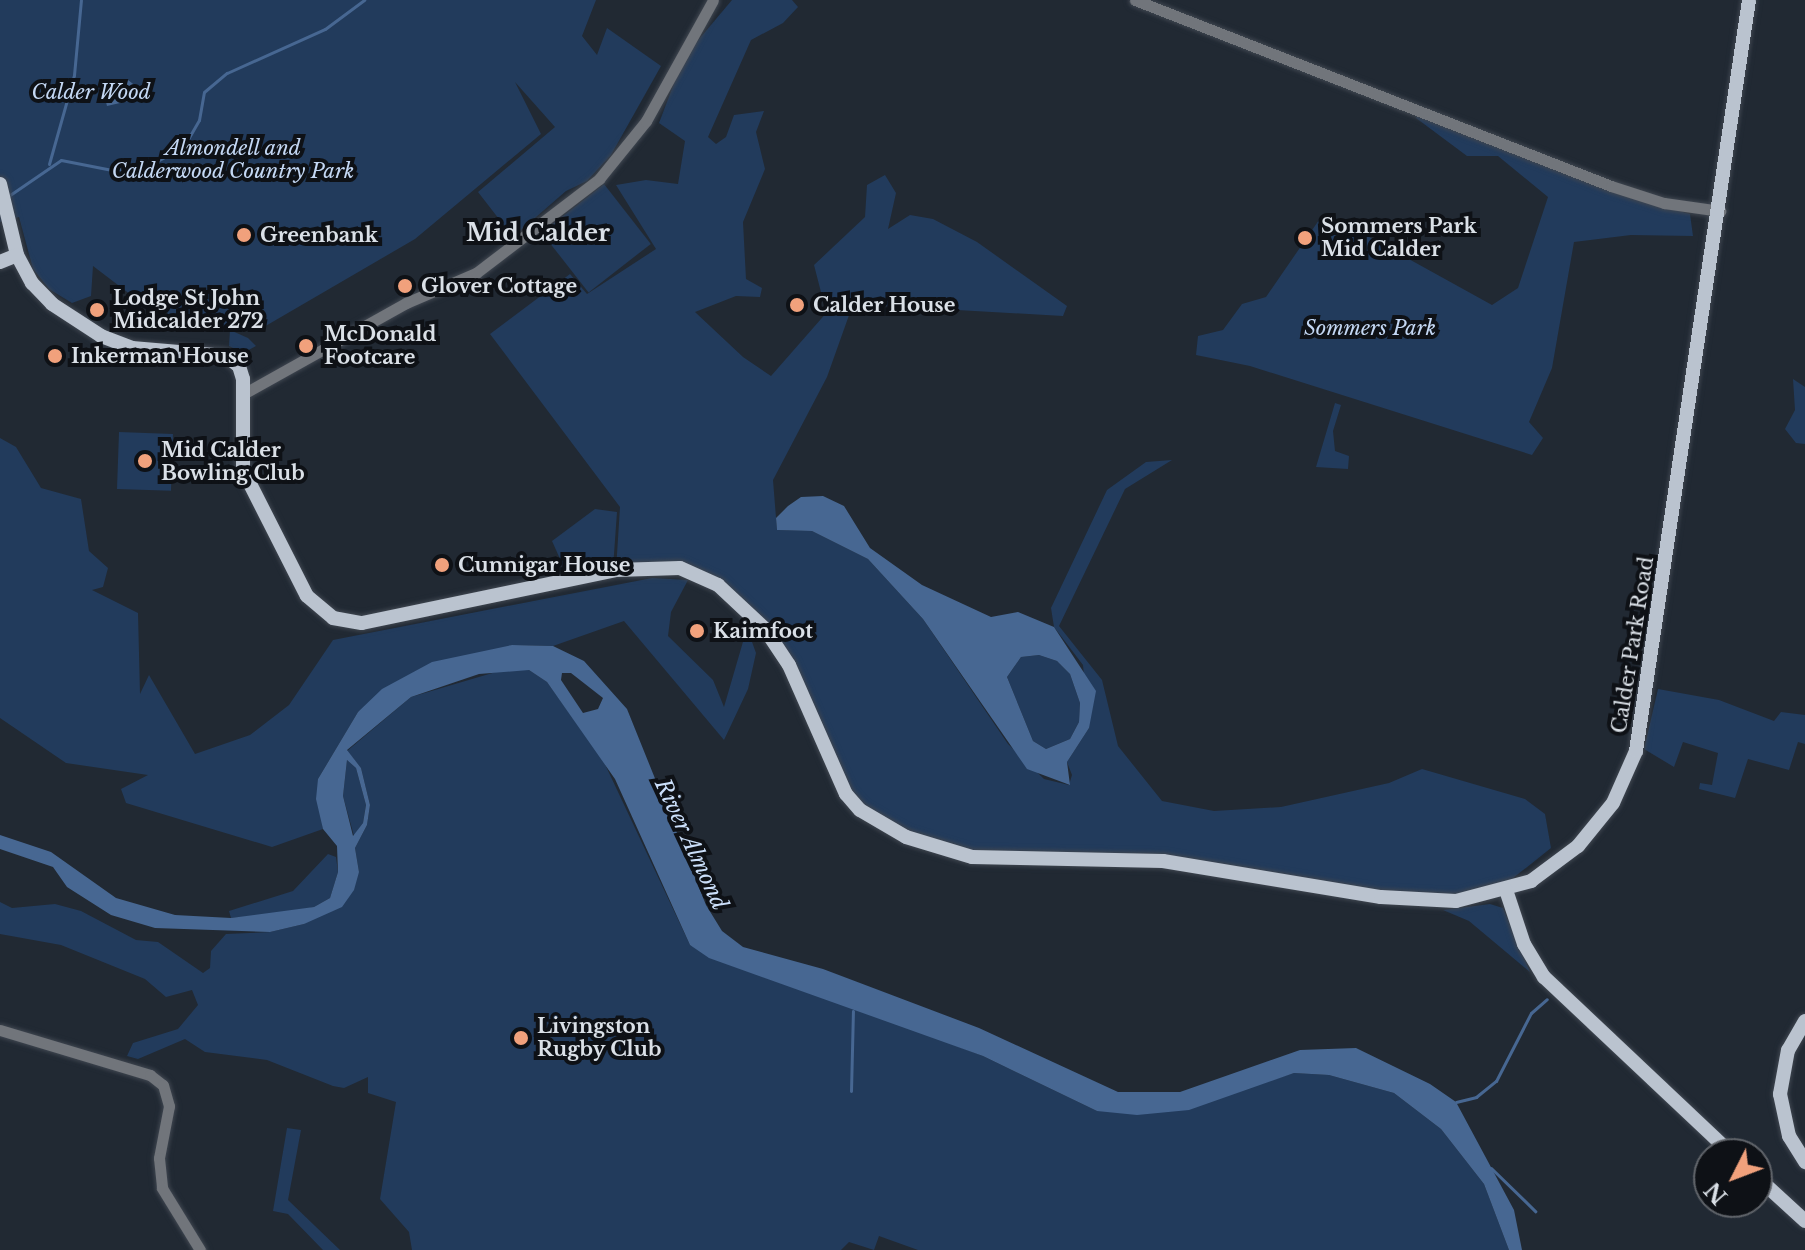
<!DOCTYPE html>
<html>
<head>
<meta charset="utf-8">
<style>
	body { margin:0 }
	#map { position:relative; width:1805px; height:1250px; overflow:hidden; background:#212933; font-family:"Libre Baskerville",serif }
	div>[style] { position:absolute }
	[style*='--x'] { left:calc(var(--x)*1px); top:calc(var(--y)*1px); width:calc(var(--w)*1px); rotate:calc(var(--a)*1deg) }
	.green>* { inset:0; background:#223b5c; transform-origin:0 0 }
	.water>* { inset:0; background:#476792 }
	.stream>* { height:3px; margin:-1.5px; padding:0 1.5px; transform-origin:1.5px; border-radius:1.5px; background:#476792 }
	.roads { filter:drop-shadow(0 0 2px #3f4650) drop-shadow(0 0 2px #3f4650) }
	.minor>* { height:11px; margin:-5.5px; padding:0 5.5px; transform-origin:5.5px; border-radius:5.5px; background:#71757b }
	.major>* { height:14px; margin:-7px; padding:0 7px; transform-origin:7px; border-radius:7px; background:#bac3cf }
	.dots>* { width:22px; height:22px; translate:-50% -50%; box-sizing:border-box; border:4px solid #0e1116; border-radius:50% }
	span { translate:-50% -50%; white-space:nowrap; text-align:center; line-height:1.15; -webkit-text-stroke:8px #0e1116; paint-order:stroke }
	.park-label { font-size:20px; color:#c4d8f4; font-style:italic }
	.poi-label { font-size:20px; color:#dae0e7; font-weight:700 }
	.left { translate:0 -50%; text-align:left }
	.street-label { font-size:20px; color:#dae0e7 }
	.water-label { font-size:22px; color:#cbdffa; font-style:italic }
	.quarter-label { font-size:24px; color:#dae0e7; font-weight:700 }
	.north { position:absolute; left:1693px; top:1138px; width:80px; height:80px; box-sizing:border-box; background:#0e1116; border:2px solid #60646a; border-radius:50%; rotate:228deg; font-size:22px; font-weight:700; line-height:32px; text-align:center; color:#dae0e7 }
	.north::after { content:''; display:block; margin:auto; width:28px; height:36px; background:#f1a17c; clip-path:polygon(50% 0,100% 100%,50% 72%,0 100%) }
</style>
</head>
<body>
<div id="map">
	<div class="green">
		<i style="clip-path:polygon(0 0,596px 0,582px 36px,597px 55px,607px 28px,661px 66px,611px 155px,587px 181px,566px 191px,513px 237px,478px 192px,555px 127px,515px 82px,541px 134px,415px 239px,257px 331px,168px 322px,167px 305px,139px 301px,93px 266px,91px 296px,72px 303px,49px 289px,33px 269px,19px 217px,0 222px)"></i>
		<i style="clip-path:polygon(732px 0,792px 0,798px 7px,783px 23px,751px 40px,708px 137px,716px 144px,726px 137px,734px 115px,764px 111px,756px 132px,765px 169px,743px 222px,746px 279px,762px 288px,760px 297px,736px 296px,695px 312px,743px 357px,771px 376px,835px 303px,822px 296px,814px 265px,865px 217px,867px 185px,885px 175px,896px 193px,888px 229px,910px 215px,933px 219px,977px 242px,1067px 306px,1063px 316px,853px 304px,827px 377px,773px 480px,777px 530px,812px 531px,868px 559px,923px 619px,1008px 744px,1044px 779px,1069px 785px,1072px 775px,1067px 762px,1089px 728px,1083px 665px,1054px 627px,1051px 608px,1107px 490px,1146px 462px,1172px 460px,1125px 489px,1059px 626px,1102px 680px,1118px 746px,1162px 801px,1214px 811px,1281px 807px,1389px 783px,1422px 769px,1525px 799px,1545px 814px,1551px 848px,1493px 894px,1456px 901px,1163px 861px,972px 857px,860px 810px,778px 647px,698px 573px,616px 570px,620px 507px,490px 334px,570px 274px,587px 294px,656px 249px,616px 185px,646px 180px,678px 184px,685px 141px,659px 123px,684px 57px)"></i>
		<i style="clip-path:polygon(1418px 113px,1612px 192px,1690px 214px,1693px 236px,1631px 235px,1574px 242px,1552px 368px,1529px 422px,1543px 438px,1532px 455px,1250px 366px,1196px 355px,1198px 336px,1223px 330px,1242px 304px,1266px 297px,1319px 220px,1369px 237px,1492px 305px,1518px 288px,1548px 197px,1498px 156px,1467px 156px,1416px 118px)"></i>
		<i style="left:604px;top:184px;width:76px;height:79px;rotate:52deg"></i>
		<i style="clip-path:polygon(230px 330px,248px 338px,256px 346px,243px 353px,229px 346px)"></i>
		<i style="clip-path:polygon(1793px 379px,1805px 387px,1805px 444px,1796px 443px,1785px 429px,1795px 410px)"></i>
		<i style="clip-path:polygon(1335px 403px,1341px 405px,1333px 431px,1335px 451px,1349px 456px,1348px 469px,1316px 467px)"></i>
		<i style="left:119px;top:432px;width:54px;height:57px;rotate:2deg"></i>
		<i style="clip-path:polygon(0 438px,16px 447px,41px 488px,81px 499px,89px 551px,108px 568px,103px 587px,92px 590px,138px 613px,140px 694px,149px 675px,195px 754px,250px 735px,289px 705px,333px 640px,652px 578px,688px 580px,671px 612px,668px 636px,713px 680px,724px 707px,747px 628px,756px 653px,748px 689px,724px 740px,624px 621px,553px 646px,512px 645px,358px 712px,318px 779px,323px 829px,272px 847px,126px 803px,121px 789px,148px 775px,66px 763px,0 718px)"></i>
		<i style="clip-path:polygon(595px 509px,617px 512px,613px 568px,565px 570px,552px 541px)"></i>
		<i style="clip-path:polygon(1039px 655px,1057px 661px,1070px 674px,1080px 703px,1079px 722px,1070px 739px,1046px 749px,1033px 741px,1007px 677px,1021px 657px)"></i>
		<i style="clip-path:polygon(506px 669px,529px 670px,547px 682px,603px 760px,690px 945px,983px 1056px,1097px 1111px,1254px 1086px,1294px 1073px,1329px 1075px,1394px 1093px,1441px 1129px,1484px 1184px,1509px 1250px,918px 1250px,879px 1236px,874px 1250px,849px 1242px,841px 1250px,412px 1250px,409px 1232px,380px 1199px,396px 1102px,368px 1093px,368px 1077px,344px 1088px,333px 1086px,267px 1060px,205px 1052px,185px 1039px,138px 1059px,127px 1056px,133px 1043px,178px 1029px,198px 1005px,192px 990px,166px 997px,145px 979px,61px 945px,0 934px,0 902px,12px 908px,55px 904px,81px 911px,136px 940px,158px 942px,203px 973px,210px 968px,211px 951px,226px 934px,270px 932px,304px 924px,359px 872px,355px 848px,367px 825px,370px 805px,361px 768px,347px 751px,411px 697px)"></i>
		<i style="clip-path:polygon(1658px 689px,1719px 700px,1774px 721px,1781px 712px,1805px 715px,1805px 744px,1798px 742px,1789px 770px,1748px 759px,1735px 798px,1699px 789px,1700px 783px,1712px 785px,1718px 753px,1683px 742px,1674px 767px,1644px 749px)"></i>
		<i style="clip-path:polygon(347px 760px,356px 768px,366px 805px,363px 823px,354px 836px,343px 796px)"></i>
		<i style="clip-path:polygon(328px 854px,336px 857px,338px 872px,330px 898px,314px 907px,278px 915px,231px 918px,229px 911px,293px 891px)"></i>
		<i style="clip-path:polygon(1490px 904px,1503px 908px,1530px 972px,1469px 921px,1443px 910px)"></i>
		<i style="clip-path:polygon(287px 1128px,301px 1130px,288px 1200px,340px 1250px,323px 1250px,288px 1214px,273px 1211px)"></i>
	</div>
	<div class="water">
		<i style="clip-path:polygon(128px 80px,137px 87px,133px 100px,107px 106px,105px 98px,112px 88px)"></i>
		<i style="clip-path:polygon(evenodd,823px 496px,844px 506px,870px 548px,922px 585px,991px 617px,1018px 612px,1054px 627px,1096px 691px,1089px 728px,1067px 762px,1070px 785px,1027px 769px,923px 619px,868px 559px,812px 531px,777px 530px,776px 518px,788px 506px,801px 497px,823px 496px,1039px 655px,1057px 661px,1070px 674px,1080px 703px,1079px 722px,1070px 739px,1046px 749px,1033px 741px,1007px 677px,1021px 657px,1039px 655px)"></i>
		<i style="clip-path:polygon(evenodd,512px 645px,553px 646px,584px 661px,627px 709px,706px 905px,722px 931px,743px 947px,823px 969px,979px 1028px,1118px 1092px,1180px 1092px,1300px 1050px,1356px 1048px,1430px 1084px,1456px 1102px,1514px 1210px,1522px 1250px,1509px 1250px,1484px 1184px,1441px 1129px,1394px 1093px,1329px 1075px,1294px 1073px,1189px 1110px,1137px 1115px,1097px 1111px,983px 1056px,709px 958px,690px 945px,615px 779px,547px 682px,529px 670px,479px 674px,411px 697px,347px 750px,361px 768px,370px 805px,367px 825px,355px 848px,359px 872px,354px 890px,342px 907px,304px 924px,270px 932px,155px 928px,111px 915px,67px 887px,53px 867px,0 849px,0 835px,51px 852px,116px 898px,175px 915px,231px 918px,314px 907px,330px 898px,338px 872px,337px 846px,323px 829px,316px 799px,318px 779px,358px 712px,382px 689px,432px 662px,512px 645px,562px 673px,571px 673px,603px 698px,598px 709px,583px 713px,561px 680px,562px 673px,512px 645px,347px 760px,356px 768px,366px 805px,363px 823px,353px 836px,343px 796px,347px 760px)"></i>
	</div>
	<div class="stream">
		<i style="--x:49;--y:164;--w:92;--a:-74.3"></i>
		<i style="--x:74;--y:75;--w:75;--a:-84.7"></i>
		<i style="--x:7;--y:197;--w:65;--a:-34.4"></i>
		<i style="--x:61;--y:160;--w:52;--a:11.1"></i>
		<i style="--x:112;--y:170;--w:38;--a:-7"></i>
		<i style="--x:150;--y:165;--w:39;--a:-29"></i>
		<i style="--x:184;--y:146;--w:30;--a:-60"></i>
		<i style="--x:199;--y:120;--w:28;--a:-80"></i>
		<i style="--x:204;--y:92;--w:30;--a:-40"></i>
		<i style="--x:227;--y:73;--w:107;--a:-24.2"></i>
		<i style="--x:325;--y:29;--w:49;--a:-36.6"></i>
		<i style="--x:851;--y:1091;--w:80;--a:-88.6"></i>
		<i style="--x:1456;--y:1102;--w:21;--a:-14"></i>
		<i style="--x:1476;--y:1097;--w:26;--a:-39"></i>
		<i style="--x:1496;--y:1081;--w:76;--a:-62.8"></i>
		<i style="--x:1531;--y:1013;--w:21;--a:-41"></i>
		<i style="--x:1491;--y:1168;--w:62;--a:44.3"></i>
	</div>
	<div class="roads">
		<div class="minor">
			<i style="--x:1135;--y:0;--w:511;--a:21.34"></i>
			<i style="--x:1611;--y:186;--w:56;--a:17.8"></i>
			<i style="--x:1664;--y:203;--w:57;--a:8.1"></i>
			<i style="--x:243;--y:394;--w:187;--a:-29.2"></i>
			<i style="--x:406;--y:303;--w:76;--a:-23.2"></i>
			<i style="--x:476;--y:273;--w:155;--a:-37.4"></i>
			<i style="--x:599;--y:179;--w:75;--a:-51"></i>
			<i style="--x:646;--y:121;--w:138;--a:-61"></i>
			<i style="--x:0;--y:1030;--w:157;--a:16.7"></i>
			<i style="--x:150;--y:1075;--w:16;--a:38"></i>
			<i style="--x:163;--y:1085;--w:22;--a:74"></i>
			<i style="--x:169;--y:1106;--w:53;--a:100.9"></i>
			<i style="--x:159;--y:1158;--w:30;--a:84"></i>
			<i style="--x:162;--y:1188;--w:73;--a:58.5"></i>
		</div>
		<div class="major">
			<i style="--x:0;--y:184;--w:73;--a:76.5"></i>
			<i style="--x:17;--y:255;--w:32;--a:62"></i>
			<i style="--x:32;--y:283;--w:29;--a:46"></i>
			<i style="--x:52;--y:304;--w:59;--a:33.1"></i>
			<i style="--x:101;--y:336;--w:33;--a:21"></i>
			<i style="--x:132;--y:348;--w:94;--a:4.9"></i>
			<i style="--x:226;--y:356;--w:16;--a:38"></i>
			<i style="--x:239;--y:366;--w:14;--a:73"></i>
			<i style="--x:243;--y:379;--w:91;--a:90"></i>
			<i style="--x:243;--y:470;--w:141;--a:63.1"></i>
			<i style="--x:307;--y:596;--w:34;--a:40"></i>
			<i style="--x:333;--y:618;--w:29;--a:10"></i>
			<i style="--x:362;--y:623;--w:259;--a:-11.8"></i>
			<i style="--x:616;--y:570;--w:64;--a:-1.8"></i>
			<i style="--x:680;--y:568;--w:42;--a:24.1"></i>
			<i style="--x:718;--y:585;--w:64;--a:43.1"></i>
			<i style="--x:765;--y:629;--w:43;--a:56.3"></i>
			<i style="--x:789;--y:665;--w:141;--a:66.2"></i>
			<i style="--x:846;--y:794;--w:21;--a:49"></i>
			<i style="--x:860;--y:810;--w:53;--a:30.4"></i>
			<i style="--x:906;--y:837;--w:69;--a:16.9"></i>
			<i style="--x:972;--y:857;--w:191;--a:1.2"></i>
			<i style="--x:1163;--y:861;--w:221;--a:9.4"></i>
			<i style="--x:1381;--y:897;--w:75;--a:3.1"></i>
			<i style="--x:1456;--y:901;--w:78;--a:-14.9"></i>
			<i style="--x:1531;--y:881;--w:59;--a:-36.7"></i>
			<i style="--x:1578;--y:846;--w:55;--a:-50.9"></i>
			<i style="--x:1613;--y:803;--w:57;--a:-66.1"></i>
			<i style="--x:1636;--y:751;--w:759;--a:-81.44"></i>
			<i style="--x:0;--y:262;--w:18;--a:-22"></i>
			<i style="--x:1506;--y:890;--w:57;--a:71.6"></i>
			<i style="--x:1524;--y:944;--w:39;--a:59"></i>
			<i style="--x:1544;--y:977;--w:258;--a:43.3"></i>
			<i style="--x:1805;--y:1021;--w:34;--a:120"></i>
			<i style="--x:1788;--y:1050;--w:45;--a:100.3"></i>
			<i style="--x:1780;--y:1094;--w:43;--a:77.9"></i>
			<i style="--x:1789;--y:1136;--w:31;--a:58"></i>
			<i style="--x:1757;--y:1177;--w:65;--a:42.5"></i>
		</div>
	</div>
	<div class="dots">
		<i style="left:244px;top:235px;background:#f1a17c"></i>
		<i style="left:1305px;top:238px;background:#f1a17c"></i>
		<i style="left:405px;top:286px;background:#f1a17c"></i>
		<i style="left:797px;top:305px;background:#f1a17c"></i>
		<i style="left:97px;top:310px;background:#f1a17c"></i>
		<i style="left:306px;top:346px;background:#f1a17c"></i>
		<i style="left:55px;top:356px;background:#f1a17c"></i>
		<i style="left:145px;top:461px;background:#f1a17c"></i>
		<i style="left:442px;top:565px;background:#f1a17c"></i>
		<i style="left:697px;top:631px;background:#f1a17c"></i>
		<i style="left:521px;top:1038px;background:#f1a17c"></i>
	</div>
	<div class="park-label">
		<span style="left:91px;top:92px">Calder Wood</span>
		<span style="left:233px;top:160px">Almondell and<br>Calderwood Country Park</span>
		<span style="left:1370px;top:328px">Sommers Park</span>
	</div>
	<div class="poi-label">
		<span class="left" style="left:1321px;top:238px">Sommers Park<br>Mid Calder</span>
		<span class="left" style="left:260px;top:235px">Greenbank</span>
		<span class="left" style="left:421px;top:286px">Glover Cottage</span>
		<span class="left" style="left:113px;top:310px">Lodge St John<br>Midcalder 272</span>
		<span class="left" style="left:813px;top:305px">Calder House</span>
		<span class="left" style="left:324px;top:346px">McDonald<br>Footcare</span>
		<span class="left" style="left:71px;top:356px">Inkerman House</span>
		<span class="left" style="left:161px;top:462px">Mid Calder<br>Bowling Club</span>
		<span class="left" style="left:458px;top:565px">Cunnigar House</span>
		<span class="left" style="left:713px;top:631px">Kaimfoot</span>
		<span class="left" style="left:537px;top:1038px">Livingston<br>Rugby Club</span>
	</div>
	<div class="street-label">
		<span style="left:1633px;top:645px;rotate:-81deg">Calder Park Road</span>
	</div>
	<div class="water-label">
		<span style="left:691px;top:844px;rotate:65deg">River Almond</span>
	</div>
	<div class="quarter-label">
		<span style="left:538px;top:233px">Mid Calder</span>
	</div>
	<div class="north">N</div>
</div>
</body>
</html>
